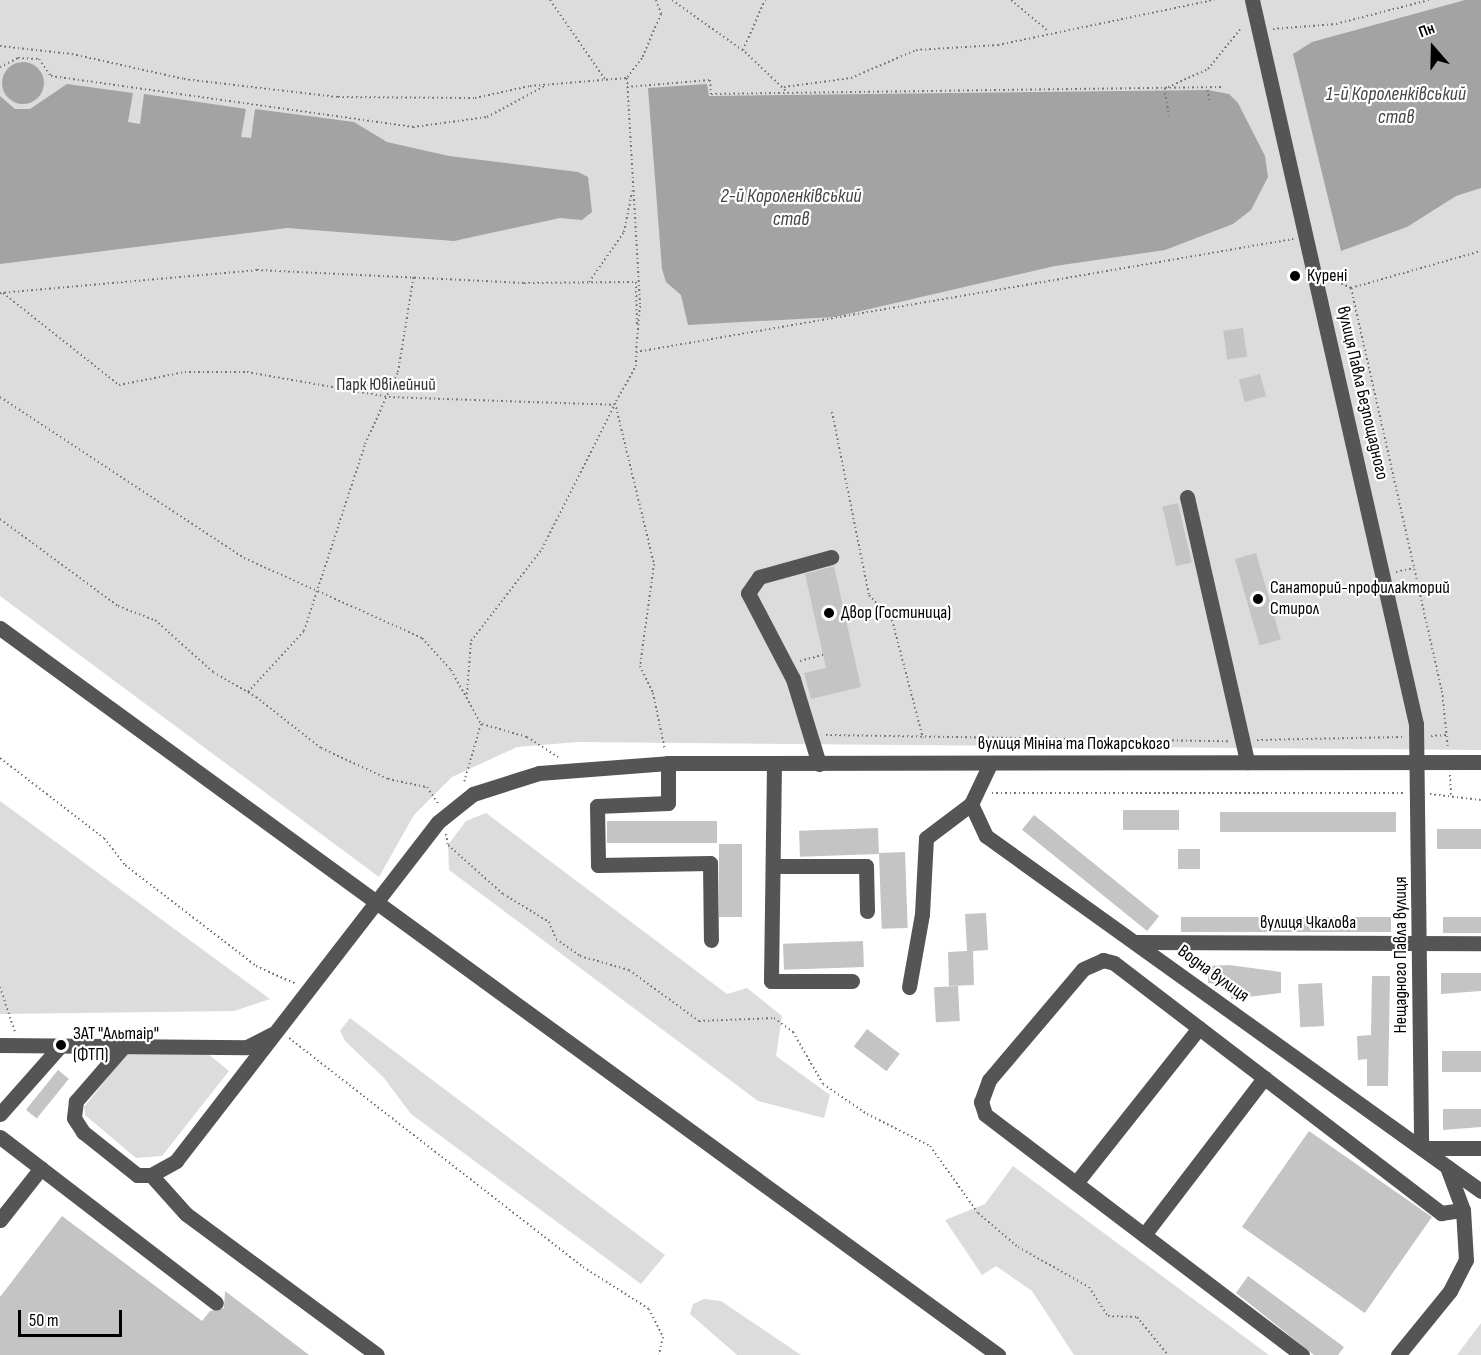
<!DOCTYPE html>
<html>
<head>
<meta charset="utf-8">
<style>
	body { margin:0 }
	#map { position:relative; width:1481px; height:1355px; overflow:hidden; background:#fff; font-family:"Sofia Sans Condensed",sans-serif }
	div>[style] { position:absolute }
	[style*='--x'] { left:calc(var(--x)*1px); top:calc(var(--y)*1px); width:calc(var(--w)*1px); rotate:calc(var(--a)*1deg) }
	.green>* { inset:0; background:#dcdcdc }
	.water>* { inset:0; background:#a3a3a3 }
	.round { border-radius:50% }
	.building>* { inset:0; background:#c4c4c4; transform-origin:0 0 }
	.path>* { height:2px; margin-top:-1px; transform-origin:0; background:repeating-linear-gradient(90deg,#777 0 1.5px,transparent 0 4.5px) }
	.minor>* { height:15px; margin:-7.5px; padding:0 7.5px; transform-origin:7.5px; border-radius:7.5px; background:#555 }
	.dots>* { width:16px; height:16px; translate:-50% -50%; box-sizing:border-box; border:3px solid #fff; border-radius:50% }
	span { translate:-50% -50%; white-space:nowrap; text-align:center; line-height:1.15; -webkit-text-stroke:4.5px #fff; paint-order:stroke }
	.poi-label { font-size:18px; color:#000 }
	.left { translate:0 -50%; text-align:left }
	.park-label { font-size:18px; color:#333 }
	.street-label { font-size:18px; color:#000 }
	.water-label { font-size:20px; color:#444; font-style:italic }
	.north { position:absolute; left:1403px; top:18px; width:60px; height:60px; -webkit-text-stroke:4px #fff; paint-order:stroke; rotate:340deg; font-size:16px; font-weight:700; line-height:24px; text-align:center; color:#000 }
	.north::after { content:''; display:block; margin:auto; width:21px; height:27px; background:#000; clip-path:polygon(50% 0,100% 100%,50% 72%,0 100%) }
	.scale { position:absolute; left:18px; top:1310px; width:104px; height:27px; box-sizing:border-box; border:3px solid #000; border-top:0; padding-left:8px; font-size:18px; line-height:21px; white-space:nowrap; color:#000; -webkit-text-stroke:4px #fff; paint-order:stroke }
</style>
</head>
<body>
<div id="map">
	<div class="green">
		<i style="clip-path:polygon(0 0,1481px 0,1481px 750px,578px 742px,517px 747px,452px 777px,414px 815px,379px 877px,0 596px)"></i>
		<i style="clip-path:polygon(0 802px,0 801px,270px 999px,234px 1011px,0 1014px)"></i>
		<i style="clip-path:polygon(486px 813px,727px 994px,747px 988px,782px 1016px,776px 1056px,830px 1095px,824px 1118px,758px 1101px,449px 870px,448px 845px,466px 821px)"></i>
		<i style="clip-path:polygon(350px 1018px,665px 1255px,641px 1284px,411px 1114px,384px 1078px,345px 1041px,340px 1031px)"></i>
		<i style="clip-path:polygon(203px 1050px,229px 1071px,162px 1156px,136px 1158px,85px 1115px,84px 1107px,129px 1051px)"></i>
		<i style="clip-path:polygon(1013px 1166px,1269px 1355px,1074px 1355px,1032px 1291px,996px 1266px,982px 1275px,945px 1220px,985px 1204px)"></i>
		<i style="clip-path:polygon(704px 1299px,721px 1301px,801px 1355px,737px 1355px,690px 1314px,693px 1304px)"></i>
		<i style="clip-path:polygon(1481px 1323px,1481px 1355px,1457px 1355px)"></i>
	</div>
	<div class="water">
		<i style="clip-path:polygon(1465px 0,1481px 0,1481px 188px,1456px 196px,1407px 227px,1341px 251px,1293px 54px,1312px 42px)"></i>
		<i class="round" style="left:2px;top:62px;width:42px;height:42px"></i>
		<i style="clip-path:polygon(67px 84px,133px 93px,128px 122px,140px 124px,144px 94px,246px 109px,241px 137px,251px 138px,255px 109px,354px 122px,387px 142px,449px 156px,578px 172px,588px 177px,592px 212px,582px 220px,560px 218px,454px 241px,287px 228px,0 264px,0 96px,15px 109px,30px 109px)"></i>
		<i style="clip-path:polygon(707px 84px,709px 96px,1208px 90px,1229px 94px,1238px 103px,1265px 156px,1268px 177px,1251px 210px,1233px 224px,1165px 250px,1055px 266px,835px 317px,688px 325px,681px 295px,666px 282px,662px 269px,648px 88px)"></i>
	</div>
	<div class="building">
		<i style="left:1243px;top:328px;width:29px;height:20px;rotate:82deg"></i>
		<i style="left:1260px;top:374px;width:23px;height:22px;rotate:75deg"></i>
		<i style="left:1178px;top:503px;width:61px;height:16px;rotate:77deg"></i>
		<i style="left:1256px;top:553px;width:90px;height:22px;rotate:74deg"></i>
		<i style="clip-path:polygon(834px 566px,861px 687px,811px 699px,804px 673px,826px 668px,805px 574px)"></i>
		<i style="left:1179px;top:810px;width:20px;height:56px;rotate:90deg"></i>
		<i style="left:1220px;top:812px;width:176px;height:20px"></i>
		<i style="left:1034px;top:815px;width:161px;height:19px;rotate:39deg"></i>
		<i style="left:717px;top:821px;width:22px;height:110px;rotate:90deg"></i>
		<i style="left:878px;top:828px;width:26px;height:79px;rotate:88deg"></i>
		<i style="left:1481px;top:829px;width:20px;height:44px;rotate:90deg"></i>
		<i style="left:719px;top:844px;width:23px;height:73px"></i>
		<i style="left:1200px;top:849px;width:20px;height:22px;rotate:90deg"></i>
		<i style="left:905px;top:852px;width:76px;height:26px;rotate:88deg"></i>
		<i style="clip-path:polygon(986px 913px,988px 950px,973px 951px,974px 985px,949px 986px,948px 952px,967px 951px,965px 914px)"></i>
		<i style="left:1181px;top:917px;width:210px;height:15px"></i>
		<i style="left:1443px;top:917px;width:38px;height:16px"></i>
		<i style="left:863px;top:941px;width:26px;height:80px;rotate:88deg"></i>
		<i style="clip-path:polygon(1229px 965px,1281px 972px,1281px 993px,1231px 999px,1232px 986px,1208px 983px,1208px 966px)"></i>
		<i style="clip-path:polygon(1441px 973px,1481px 973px,1481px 991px,1441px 994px)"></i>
		<i style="clip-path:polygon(1372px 976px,1390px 976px,1388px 1086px,1367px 1086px,1367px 1059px,1358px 1060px,1357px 1036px,1371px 1035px)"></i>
		<i style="left:1322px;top:983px;width:43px;height:24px;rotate:87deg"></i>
		<i style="left:958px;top:986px;width:35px;height:24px;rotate:87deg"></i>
		<i style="left:867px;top:1029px;width:41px;height:22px;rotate:37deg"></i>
		<i style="left:1481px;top:1051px;width:21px;height:39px;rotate:90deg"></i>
		<i style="left:58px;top:1070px;width:14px;height:51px;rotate:39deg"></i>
		<i style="clip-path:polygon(1443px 1109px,1481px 1109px,1481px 1127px,1443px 1130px)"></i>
		<i style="left:1309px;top:1131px;width:150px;height:117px;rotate:35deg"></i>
		<i style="clip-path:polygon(62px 1216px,202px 1321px,210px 1311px,224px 1308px,225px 1291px,309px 1355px,0 1355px,0 1297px)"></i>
		<i style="clip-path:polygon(1248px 1276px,1344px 1347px,1338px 1355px,1314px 1355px,1236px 1293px)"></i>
	</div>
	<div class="path">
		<i style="--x:550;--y:0;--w:96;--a:55.2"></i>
		<i style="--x:656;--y:0;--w:15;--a:70"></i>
		<i style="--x:661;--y:14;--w:48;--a:113.4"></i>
		<i style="--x:642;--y:58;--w:25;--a:127"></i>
		<i style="--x:627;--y:78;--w:228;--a:86.7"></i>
		<i style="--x:640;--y:306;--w:46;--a:95"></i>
		<i style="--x:636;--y:352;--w:667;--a:-9.76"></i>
		<i style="--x:672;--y:0;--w:90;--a:35.5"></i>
		<i style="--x:745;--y:52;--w:59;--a:43.6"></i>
		<i style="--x:1011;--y:0;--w:48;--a:40"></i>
		<i style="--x:1273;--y:29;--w:63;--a:-4.5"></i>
		<i style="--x:1336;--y:24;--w:96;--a:-14.5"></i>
		<i style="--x:0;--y:46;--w:72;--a:6.3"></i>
		<i style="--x:72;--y:54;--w:115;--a:12.6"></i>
		<i style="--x:184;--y:79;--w:155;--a:6.7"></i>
		<i style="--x:338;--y:97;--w:137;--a:0.4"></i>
		<i style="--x:475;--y:98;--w:56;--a:-12.3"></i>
		<i style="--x:530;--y:86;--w:97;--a:-4.7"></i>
		<i style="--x:743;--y:50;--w:55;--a:-66.3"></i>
		<i style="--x:0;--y:67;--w:20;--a:-27"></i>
		<i style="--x:18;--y:58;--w:21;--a:3"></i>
		<i style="--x:39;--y:59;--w:21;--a:55"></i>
		<i style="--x:51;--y:76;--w:366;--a:8"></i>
		<i style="--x:413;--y:127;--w:75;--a:-7.7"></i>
		<i style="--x:487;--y:117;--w:66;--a:-28.1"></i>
		<i style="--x:627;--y:87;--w:83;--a:-4.8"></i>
		<i style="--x:710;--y:80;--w:14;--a:86"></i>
		<i style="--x:711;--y:94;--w:511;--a:-0.78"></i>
		<i style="--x:784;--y:87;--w:68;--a:-7.7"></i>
		<i style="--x:851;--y:78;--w:71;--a:-23.3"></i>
		<i style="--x:916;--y:50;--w:82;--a:-3.5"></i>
		<i style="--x:998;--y:45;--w:221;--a:-11.8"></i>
		<i style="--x:1164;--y:89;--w:48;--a:-24.4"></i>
		<i style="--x:1208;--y:69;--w:54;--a:-51"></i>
		<i style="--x:1208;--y:90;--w:12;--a:85"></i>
		<i style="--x:1165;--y:93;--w:23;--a:80"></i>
		<i style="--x:1329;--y:278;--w:24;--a:24"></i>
		<i style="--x:1351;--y:288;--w:135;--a:-15.9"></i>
		<i style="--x:589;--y:282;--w:61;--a:-55"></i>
		<i style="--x:624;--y:232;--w:41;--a:-78.7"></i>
		<i style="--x:636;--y:282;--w:44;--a:88.7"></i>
		<i style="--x:1351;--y:288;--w:413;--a:77.3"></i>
		<i style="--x:1442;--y:691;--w:58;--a:84.1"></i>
		<i style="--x:0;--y:293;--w:258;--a:-5.1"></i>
		<i style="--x:257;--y:270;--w:267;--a:2.8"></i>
		<i style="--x:524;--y:283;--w:111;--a:-0.5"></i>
		<i style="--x:3;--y:293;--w:148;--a:38.4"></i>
		<i style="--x:119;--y:385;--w:67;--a:-11.1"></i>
		<i style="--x:185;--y:372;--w:62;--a:0"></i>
		<i style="--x:247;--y:372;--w:144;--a:10"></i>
		<i style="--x:389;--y:397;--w:225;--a:2"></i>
		<i style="--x:614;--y:405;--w:45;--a:-60.6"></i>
		<i style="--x:636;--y:366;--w:13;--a:-90"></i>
		<i style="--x:0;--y:397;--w:292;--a:33.4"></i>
		<i style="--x:244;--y:558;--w:195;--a:24.2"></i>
		<i style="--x:422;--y:638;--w:43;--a:47.8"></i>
		<i style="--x:451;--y:670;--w:62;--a:60.9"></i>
		<i style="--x:481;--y:724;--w:60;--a:106.3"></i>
		<i style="--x:615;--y:403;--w:166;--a:76.4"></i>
		<i style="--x:654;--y:564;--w:103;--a:97.8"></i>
		<i style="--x:640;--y:666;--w:30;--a:64"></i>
		<i style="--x:653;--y:693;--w:58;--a:78.1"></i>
		<i style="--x:832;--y:412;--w:187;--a:78.6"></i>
		<i style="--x:869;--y:595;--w:34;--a:47"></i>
		<i style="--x:892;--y:620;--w:122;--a:75.3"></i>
		<i style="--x:0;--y:519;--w:147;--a:36.4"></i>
		<i style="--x:118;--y:606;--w:40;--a:21"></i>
		<i style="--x:155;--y:620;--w:78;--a:41.9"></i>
		<i style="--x:213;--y:672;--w:50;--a:30.2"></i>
		<i style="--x:256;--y:697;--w:83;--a:38.1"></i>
		<i style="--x:321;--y:748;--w:74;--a:24.8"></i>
		<i style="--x:388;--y:779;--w:40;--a:12"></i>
		<i style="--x:427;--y:787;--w:22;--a:56"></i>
		<i style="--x:1396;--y:572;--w:18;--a:-13"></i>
		<i style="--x:800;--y:661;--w:24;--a:-15"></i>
		<i style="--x:248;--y:692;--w:83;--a:-47.4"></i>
		<i style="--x:304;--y:631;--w:197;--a:-71.9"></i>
		<i style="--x:365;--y:444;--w:79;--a:-65.4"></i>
		<i style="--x:398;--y:372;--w:99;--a:-80.7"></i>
		<i style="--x:467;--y:694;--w:53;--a:-85.7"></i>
		<i style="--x:471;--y:641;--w:116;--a:-52.3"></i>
		<i style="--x:542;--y:549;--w:160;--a:-63.3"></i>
		<i style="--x:482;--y:724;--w:47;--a:16.1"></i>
		<i style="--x:527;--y:737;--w:37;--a:33"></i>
		<i style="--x:826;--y:735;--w:402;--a:0.9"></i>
		<i style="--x:1431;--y:736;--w:16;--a:-4"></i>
		<i style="--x:1257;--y:740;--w:145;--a:-1.2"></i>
		<i style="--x:0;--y:758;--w:131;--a:37.6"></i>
		<i style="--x:104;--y:838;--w:34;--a:52"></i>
		<i style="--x:125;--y:865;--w:165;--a:37.6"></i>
		<i style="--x:256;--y:966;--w:44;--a:24.2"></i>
		<i style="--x:1450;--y:775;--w:22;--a:87"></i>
		<i style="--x:992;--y:793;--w:412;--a:0"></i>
		<i style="--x:1430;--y:794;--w:51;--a:6.7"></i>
		<i style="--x:446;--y:834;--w:11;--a:80"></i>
		<i style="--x:448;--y:845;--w:74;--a:41.7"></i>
		<i style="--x:503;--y:894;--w:54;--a:31.3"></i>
		<i style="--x:549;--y:922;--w:18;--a:68"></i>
		<i style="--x:556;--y:939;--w:29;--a:35"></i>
		<i style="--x:580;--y:956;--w:51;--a:15.9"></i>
		<i style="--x:629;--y:970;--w:87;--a:36.1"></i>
		<i style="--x:699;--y:1021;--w:75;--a:-2.3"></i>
		<i style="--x:774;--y:1018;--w:24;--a:36"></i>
		<i style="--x:793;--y:1032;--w:60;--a:60"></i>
		<i style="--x:823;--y:1084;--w:53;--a:34.3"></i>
		<i style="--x:867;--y:1114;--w:71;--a:26.9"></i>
		<i style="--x:930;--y:1146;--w:82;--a:54.4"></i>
		<i style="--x:978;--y:1213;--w:52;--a:40.4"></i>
		<i style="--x:1018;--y:1247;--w:81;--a:29.4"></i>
		<i style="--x:1089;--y:1287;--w:35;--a:57"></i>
		<i style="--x:1108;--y:1316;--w:29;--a:2"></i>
		<i style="--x:1137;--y:1317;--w:49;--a:50.8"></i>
		<i style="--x:0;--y:987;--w:47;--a:71.6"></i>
		<i style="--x:289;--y:1038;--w:373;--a:37.9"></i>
		<i style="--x:583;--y:1267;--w:78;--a:32.5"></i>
		<i style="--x:649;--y:1309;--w:31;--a:63"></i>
		<i style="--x:663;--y:1337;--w:18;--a:103"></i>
	</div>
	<div class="minor">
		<i style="--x:1252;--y:0;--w:742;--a:77.24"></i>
		<i style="--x:1416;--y:724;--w:424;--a:89.3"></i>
		<i style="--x:1421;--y:1148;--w:60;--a:0"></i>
		<i style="--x:1187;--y:497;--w:272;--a:77.2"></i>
		<i style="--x:0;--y:628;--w:1235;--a:36.07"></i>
		<i style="--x:668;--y:763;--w:40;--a:90"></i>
		<i style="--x:668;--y:803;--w:71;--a:177.6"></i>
		<i style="--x:597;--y:806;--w:59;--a:89"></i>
		<i style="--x:598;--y:865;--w:112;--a:-1"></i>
		<i style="--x:710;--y:863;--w:77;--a:89.3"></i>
		<i style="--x:774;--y:764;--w:217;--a:90.8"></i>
		<i style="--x:771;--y:981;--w:81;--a:0"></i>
		<i style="--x:819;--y:764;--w:89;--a:-107"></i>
		<i style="--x:793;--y:679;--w:97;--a:-117.6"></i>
		<i style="--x:748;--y:593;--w:19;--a:-55"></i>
		<i style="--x:759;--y:577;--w:75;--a:-15.5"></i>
		<i style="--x:990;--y:764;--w:44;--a:115.4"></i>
		<i style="--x:971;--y:804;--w:35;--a:65"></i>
		<i style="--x:986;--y:836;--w:609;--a:35.65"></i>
		<i style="--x:774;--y:866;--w:92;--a:0"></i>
		<i style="--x:866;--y:866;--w:45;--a:88.7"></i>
		<i style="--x:1136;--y:942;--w:345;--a:0.2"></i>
		<i style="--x:909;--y:987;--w:74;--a:-79.9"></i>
		<i style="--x:922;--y:914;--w:76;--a:-87"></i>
		<i style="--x:926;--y:838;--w:56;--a:-37.1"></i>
		<i style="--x:0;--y:1045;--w:247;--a:0.5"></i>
		<i style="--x:247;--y:1047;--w:28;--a:-27"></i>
		<i style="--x:123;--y:1047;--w:72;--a:131"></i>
		<i style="--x:76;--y:1101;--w:17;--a:97"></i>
		<i style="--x:74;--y:1118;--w:17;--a:57"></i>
		<i style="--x:83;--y:1132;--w:69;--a:38.5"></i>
		<i style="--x:137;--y:1175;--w:14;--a:0"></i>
		<i style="--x:151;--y:1175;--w:29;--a:-29"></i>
		<i style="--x:176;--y:1161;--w:428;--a:-52.3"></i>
		<i style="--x:438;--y:822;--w:45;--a:-38.7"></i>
		<i style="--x:473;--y:794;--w:69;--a:-17.7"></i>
		<i style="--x:539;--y:773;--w:129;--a:-4.4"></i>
		<i style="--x:668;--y:763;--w:813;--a:-0.07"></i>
		<i style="--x:0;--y:1114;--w:92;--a:-48.5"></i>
		<i style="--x:0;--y:1137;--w:272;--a:37.5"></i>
		<i style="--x:151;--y:1175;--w:52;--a:48.1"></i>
		<i style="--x:186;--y:1214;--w:237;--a:36.4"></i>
		<i style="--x:1076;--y:1183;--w:198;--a:-51.6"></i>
		<i style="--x:0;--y:1220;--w:66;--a:-51.7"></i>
		<i style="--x:1144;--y:1235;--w:198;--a:-52.6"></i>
		<i style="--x:1302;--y:1355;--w:398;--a:-142.8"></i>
		<i style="--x:985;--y:1114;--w:13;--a:-108"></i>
		<i style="--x:981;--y:1102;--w:23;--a:-70"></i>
		<i style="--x:989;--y:1080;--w:145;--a:-49.7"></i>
		<i style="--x:1083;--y:969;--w:22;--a:-24"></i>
		<i style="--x:1103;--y:960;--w:11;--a:15"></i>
		<i style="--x:1114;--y:963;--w:412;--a:37.4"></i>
		<i style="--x:1441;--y:1213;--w:22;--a:-8"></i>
		<i style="--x:1398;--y:1355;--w:82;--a:-50.9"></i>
		<i style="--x:1450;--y:1291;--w:35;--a:-63"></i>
		<i style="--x:1466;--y:1260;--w:50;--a:-93.4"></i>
		<i style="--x:1463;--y:1210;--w:46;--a:-110.4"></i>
	</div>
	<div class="dots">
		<i style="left:1295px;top:276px;background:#000"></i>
		<i style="left:1258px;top:599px;background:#000"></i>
		<i style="left:829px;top:613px;background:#000"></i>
		<i style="left:61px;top:1045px;background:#000"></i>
	</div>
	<div class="poi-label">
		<span class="left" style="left:1307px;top:276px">Курені</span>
		<span class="left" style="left:1270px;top:599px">Санаторий-профилакторий<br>Стирол</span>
		<span class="left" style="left:841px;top:613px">Двор (Гостиница)</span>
		<span class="left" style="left:73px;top:1045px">ЗАТ "Альтаір"<br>(ФТП)</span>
	</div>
	<div class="park-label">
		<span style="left:386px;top:385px">Парк Ювілейний</span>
	</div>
	<div class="street-label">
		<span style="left:1362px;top:393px;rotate:77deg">вулиця Павла Безпощадного</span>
		<span style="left:1074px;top:744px">вулиця Мініна та Пожарського</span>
		<span style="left:1308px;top:923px">вулиця Чкалова</span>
		<span style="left:1401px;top:955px;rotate:-90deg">Нещадного Павла вулиця</span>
		<span style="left:1213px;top:974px;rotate:36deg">Водна вулиця</span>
	</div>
	<div class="water-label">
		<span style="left:1396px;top:106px">1-й Короленківський<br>став</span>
		<span style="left:791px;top:208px">2-й Короленківський<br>став</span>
	</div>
	<div class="north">Пн</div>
	<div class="scale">50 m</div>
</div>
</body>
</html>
